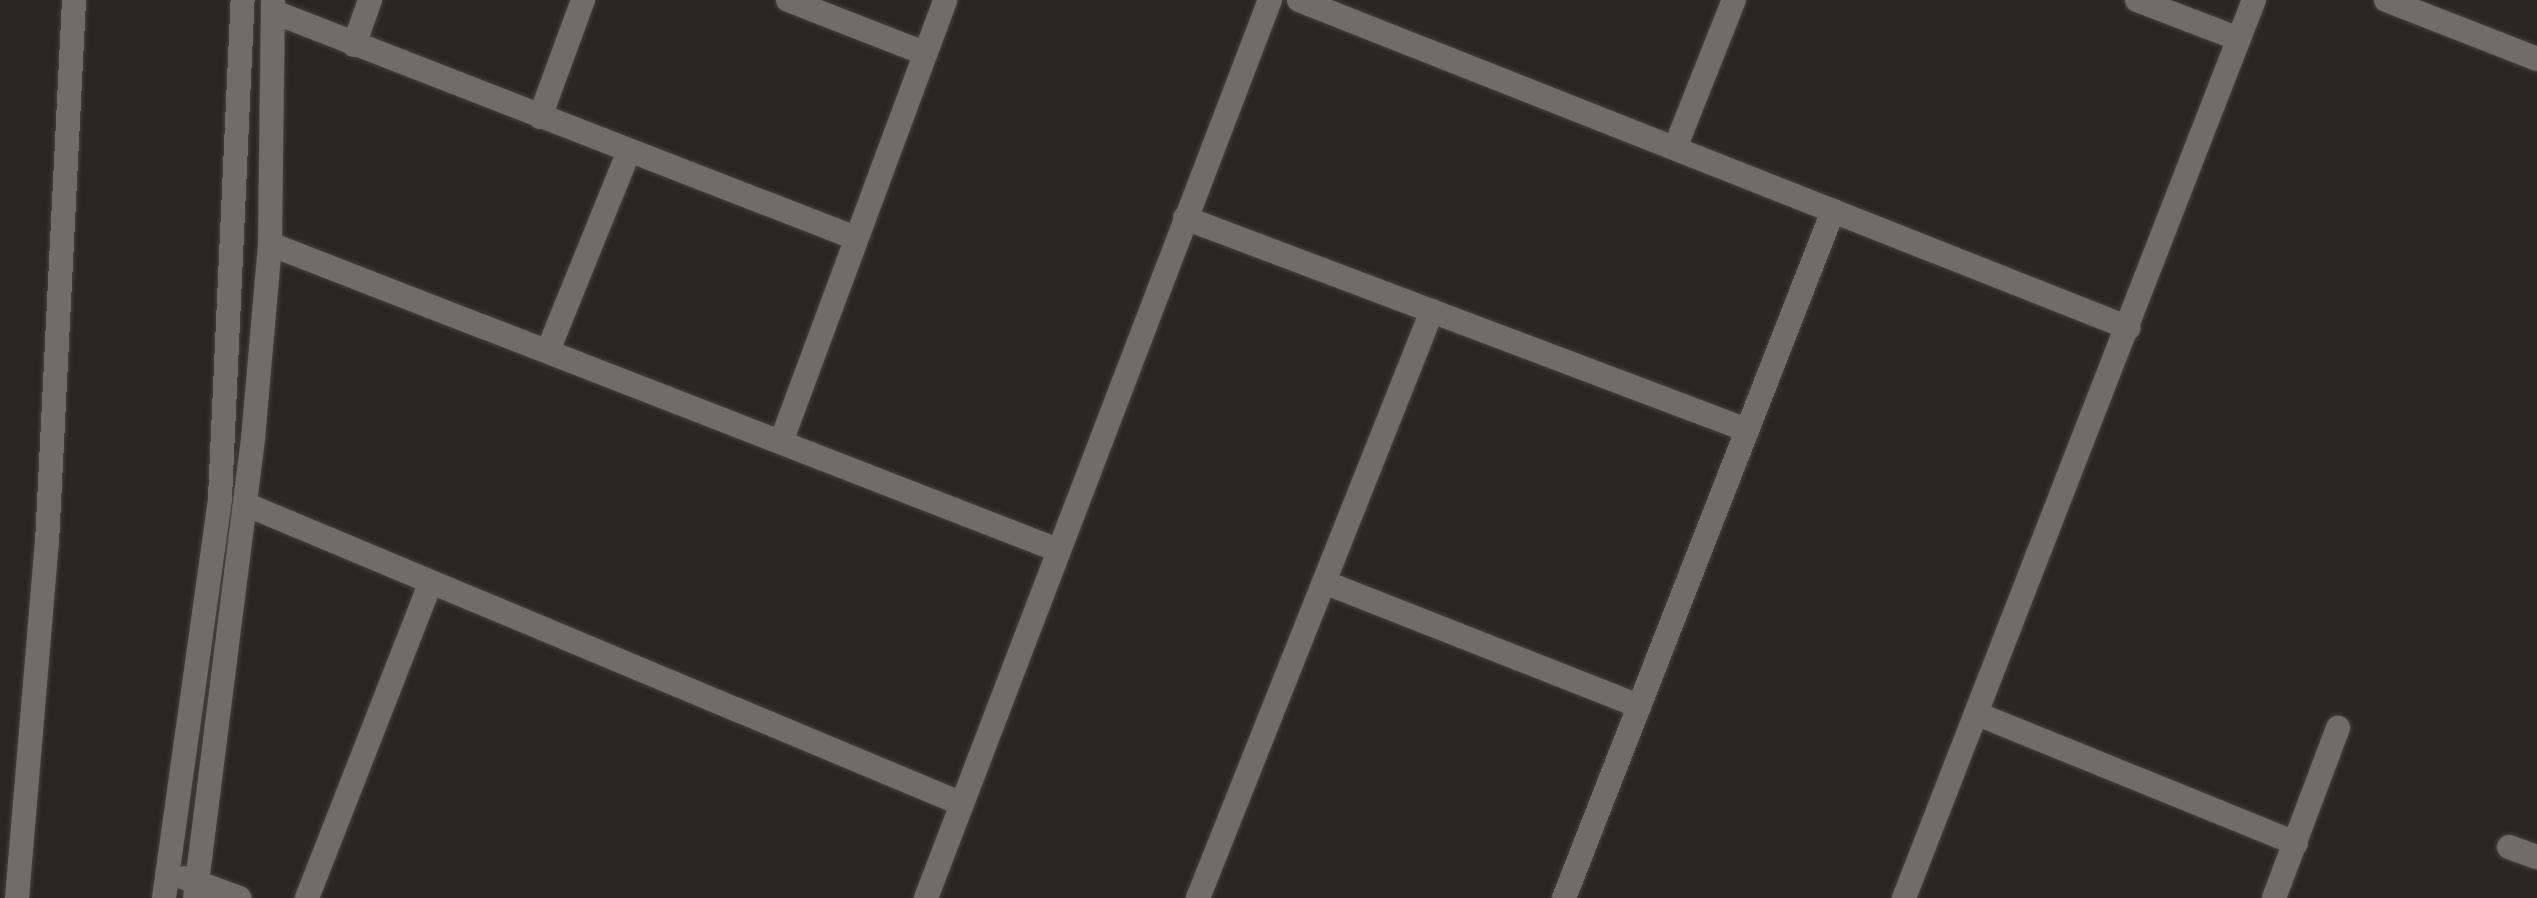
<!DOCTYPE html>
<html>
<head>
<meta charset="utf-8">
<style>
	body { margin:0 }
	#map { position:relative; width:2537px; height:898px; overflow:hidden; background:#292623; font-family:Raleway,sans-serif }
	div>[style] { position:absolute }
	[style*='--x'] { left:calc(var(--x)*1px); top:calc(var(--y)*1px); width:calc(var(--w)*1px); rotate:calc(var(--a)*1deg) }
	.roads { filter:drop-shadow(0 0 2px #43413f) drop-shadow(0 0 2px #43413f) }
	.street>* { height:24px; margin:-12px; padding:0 12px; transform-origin:12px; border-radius:12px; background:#6f6c69 }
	span { translate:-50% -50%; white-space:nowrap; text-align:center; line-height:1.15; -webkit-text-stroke:8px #1f1d1a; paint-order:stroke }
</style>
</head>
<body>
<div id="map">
	<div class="roads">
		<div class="street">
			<i style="--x:788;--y:0;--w:146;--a:21.3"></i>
			<i style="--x:1299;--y:0;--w:892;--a:21.56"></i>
			<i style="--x:2137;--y:0;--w:109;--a:20.9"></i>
			<i style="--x:2386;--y:0;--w:162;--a:21.3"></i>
			<i style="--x:274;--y:12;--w:621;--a:21.24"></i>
			<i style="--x:354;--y:45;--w:48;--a:-70.4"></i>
			<i style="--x:540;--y:117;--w:125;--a:-69.8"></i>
			<i style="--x:1675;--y:148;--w:159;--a:-68.3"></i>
			<i style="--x:1185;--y:218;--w:601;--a:20.67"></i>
			<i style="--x:270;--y:244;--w:842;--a:21.23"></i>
			<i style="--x:549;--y:348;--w:213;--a:-67.9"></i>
			<i style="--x:781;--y:442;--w:471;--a:-69.6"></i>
			<i style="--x:245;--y:504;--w:777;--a:22.7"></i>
			<i style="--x:1324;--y:582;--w:339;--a:21.5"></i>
			<i style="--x:1980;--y:715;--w:341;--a:22.1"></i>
			<i style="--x:2509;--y:847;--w:30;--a:20"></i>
			<i style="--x:185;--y:878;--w:58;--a:20.3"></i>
			<i style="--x:17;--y:898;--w:356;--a:-85.2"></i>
			<i style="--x:47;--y:543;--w:544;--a:-87.15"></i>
			<i style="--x:164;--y:898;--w:404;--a:-82"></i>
			<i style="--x:220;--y:498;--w:499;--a:-87.4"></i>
			<i style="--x:195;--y:898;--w:463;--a:-82.8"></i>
			<i style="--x:253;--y:439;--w:196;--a:-85"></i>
			<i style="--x:270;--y:244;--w:244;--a:-89.3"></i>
			<i style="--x:307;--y:898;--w:335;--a:-68.6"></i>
			<i style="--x:926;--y:898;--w:962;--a:-69.04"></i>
			<i style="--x:1198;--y:898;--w:632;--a:-68.27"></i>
			<i style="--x:1564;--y:898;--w:738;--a:-68.62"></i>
			<i style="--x:1904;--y:898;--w:964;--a:-68.71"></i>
			<i style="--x:2274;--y:898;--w:182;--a:-69.4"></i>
		</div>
	</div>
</div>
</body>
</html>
